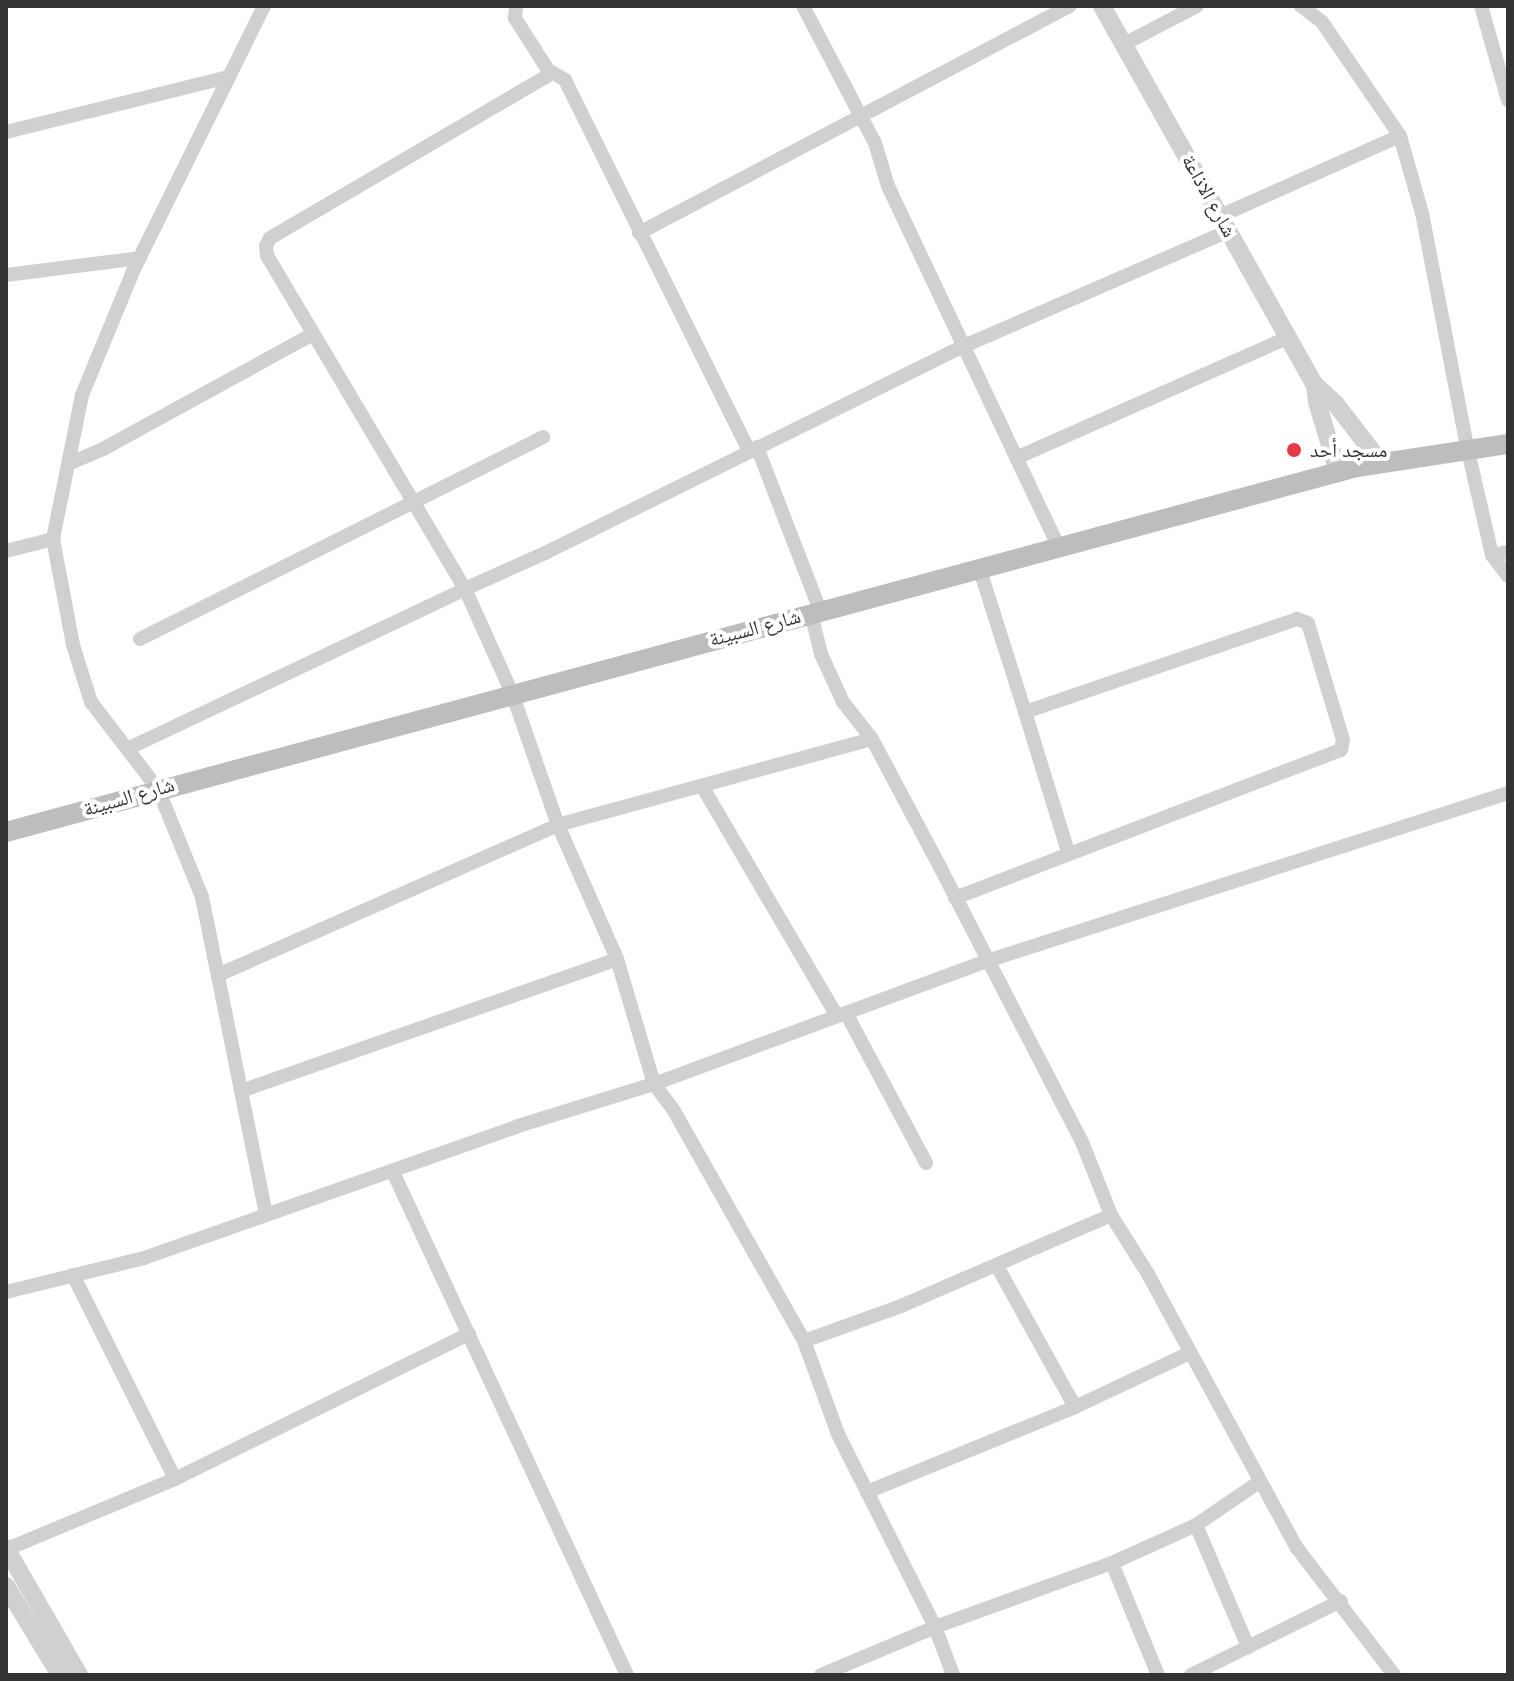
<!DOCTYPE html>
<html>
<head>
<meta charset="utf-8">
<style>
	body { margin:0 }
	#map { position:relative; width:1514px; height:1681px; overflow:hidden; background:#fff; font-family:"PT Sans","Noto Naskh Arabic",sans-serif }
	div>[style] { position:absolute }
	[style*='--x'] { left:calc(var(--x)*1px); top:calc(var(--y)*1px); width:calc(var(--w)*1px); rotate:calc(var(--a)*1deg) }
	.minor>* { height:14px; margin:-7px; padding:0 7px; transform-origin:7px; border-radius:7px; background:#d0d0d0 }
	.tertiary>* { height:18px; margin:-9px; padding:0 9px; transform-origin:9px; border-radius:9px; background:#d0d0d0 }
	.secondary>* { height:20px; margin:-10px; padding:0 10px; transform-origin:10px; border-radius:10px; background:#bdbdbd }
	.dots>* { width:22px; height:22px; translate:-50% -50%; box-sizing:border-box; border:4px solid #fff; border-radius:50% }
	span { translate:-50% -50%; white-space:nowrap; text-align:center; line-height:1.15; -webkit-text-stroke:8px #fff; paint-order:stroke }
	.street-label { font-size:20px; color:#333 }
	.poi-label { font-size:20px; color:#333 }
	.left { translate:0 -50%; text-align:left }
	.frame { position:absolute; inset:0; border:8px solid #333; pointer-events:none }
</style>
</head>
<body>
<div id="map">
	<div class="minor">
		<i style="--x:264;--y:6;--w:293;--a:116.3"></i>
		<i style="--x:134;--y:269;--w:136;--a:112.4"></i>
		<i style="--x:82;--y:395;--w:147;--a:101.4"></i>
		<i style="--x:53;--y:539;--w:108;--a:79.3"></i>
		<i style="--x:73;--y:645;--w:60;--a:72.5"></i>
		<i style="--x:91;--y:702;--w:110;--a:52.4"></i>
		<i style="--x:158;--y:789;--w:117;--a:67.8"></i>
		<i style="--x:202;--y:897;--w:322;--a:78.6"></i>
		<i style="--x:803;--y:6;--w:155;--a:62.3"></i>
		<i style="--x:875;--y:143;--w:45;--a:73.2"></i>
		<i style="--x:888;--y:186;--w:398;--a:64.7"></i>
		<i style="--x:1301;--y:6;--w:26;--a:37"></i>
		<i style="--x:1322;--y:22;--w:138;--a:55.6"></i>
		<i style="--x:1400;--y:136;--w:80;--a:74.1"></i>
		<i style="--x:1422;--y:213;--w:242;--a:79.1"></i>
		<i style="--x:1468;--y:451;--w:107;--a:77"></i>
		<i style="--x:1492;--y:555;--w:26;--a:53"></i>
		<i style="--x:1481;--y:6;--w:98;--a:74"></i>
		<i style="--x:1124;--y:44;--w:82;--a:-27.5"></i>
		<i style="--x:548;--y:70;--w:20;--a:30"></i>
		<i style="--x:565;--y:80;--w:414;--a:63.6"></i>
		<i style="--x:6;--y:132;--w:230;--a:-13.9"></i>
		<i style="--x:1220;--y:216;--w:197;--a:-24"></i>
		<i style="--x:639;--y:233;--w:487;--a:-27.8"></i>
		<i style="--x:6;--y:275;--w:135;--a:-7.2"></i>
		<i style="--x:757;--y:447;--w:175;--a:68.9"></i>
		<i style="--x:1016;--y:458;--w:299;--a:-23.9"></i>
		<i style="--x:68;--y:464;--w:38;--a:-23"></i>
		<i style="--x:103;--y:449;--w:239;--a:-28.7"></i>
		<i style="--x:6;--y:551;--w:49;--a:-14.3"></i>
		<i style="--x:1492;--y:555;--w:16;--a:-11"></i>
		<i style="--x:979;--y:567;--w:152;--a:72.4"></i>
		<i style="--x:811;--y:613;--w:42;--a:76.3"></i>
		<i style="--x:821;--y:654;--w:53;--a:65.4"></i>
		<i style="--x:843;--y:702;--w:47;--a:51.9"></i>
		<i style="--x:872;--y:739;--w:145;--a:62"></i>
		<i style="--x:940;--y:867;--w:309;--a:62.7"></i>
		<i style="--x:1082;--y:1142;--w:79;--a:68.3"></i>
		<i style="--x:1111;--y:1215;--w:70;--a:57.9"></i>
		<i style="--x:1148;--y:1274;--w:312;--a:61.5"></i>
		<i style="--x:1297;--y:1548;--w:160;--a:52.6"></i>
		<i style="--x:140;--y:639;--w:451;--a:-26.6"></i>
		<i style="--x:872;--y:739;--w:326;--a:164.7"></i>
		<i style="--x:558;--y:825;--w:146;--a:66.2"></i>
		<i style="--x:617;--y:959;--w:130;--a:73.5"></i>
		<i style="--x:654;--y:1084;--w:34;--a:53"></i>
		<i style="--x:674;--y:1111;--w:264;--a:60.5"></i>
		<i style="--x:804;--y:1341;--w:103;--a:-19.8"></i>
		<i style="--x:901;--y:1306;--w:229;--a:-23.4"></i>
		<i style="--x:127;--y:749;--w:374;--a:-25.3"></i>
		<i style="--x:465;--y:589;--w:388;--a:-120.7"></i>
		<i style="--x:267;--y:255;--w:9;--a:-96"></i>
		<i style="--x:266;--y:246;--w:9;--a:-63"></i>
		<i style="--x:270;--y:238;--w:320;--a:-30.3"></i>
		<i style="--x:546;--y:77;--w:7;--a:-74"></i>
		<i style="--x:548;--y:70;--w:62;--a:-122.4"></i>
		<i style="--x:515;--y:18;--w:12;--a:-85"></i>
		<i style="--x:702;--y:786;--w:267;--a:59.6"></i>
		<i style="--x:955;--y:898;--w:413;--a:-21"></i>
		<i style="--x:1341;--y:750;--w:10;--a:-79"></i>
		<i style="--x:1343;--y:740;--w:122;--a:-106.7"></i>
		<i style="--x:1308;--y:623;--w:12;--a:-160"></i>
		<i style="--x:1297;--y:619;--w:287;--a:161.1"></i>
		<i style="--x:1025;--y:712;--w:146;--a:72.9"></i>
		<i style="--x:218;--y:975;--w:372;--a:-23.8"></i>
		<i style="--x:558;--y:825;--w:140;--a:-109.2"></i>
		<i style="--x:512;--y:693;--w:114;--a:-114.3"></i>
		<i style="--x:465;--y:589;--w:88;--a:-24.2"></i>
		<i style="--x:545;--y:553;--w:467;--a:-26.3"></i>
		<i style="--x:964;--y:346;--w:289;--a:-23.5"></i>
		<i style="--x:846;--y:1013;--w:170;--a:61.9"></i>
		<i style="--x:241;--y:1091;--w:398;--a:-19.3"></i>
		<i style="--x:393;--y:1172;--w:555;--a:65.05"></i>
		<i style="--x:997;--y:1266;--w:161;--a:61"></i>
		<i style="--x:73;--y:1275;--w:228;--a:63.4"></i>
		<i style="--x:6;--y:1292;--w:142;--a:-13.8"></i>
		<i style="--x:144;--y:1258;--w:397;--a:-19.4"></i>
		<i style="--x:518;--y:1126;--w:142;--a:-17.2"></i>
		<i style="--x:654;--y:1084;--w:355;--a:-20.3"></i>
		<i style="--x:987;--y:961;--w:547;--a:-17.87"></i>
		<i style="--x:804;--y:1341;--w:99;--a:69.9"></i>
		<i style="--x:838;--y:1434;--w:216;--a:63.3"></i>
		<i style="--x:935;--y:1627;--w:51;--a:69.4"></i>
		<i style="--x:867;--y:1492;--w:225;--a:-22.2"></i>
		<i style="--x:1075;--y:1407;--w:127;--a:-25.2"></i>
		<i style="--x:1196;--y:1525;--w:133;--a:66.9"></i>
		<i style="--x:7;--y:1549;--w:182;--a:-22.6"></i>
		<i style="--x:175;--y:1479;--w:328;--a:-26.3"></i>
		<i style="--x:1112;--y:1563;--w:121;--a:67.7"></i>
		<i style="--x:821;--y:1675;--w:124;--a:-22.8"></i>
		<i style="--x:935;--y:1627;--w:188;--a:-19.9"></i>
		<i style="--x:1112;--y:1563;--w:92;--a:-24.3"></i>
		<i style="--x:1196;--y:1525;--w:76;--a:-34.3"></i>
		<i style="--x:1191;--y:1675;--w:167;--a:-26.3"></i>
	</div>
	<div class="tertiary">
		<i style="--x:1102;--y:6;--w:435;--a:60.7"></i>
		<i style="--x:1315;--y:385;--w:27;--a:42"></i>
		<i style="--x:1335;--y:403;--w:76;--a:52.5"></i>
		<i style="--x:1315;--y:385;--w:17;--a:83"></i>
		<i style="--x:1317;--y:402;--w:73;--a:73.3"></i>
		<i style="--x:6;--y:1548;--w:146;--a:60.1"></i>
		<i style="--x:6;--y:1586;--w:104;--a:58.8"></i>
	</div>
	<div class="secondary">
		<i style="--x:6;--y:832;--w:1399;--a:-15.12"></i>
		<i style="--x:1357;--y:467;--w:153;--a:-8.7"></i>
	</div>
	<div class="dots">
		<i style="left:1294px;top:450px;background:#e63946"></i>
	</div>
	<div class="street-label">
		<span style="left:1209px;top:196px;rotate:61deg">شارع الاذاعة</span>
		<span style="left:755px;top:628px;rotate:-15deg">شارع السبينة</span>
		<span style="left:129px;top:797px;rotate:-16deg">شارع السبينة</span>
	</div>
	<div class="poi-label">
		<span class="left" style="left:1310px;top:450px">مسجد أحد</span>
	</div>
	<div class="frame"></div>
</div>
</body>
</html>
